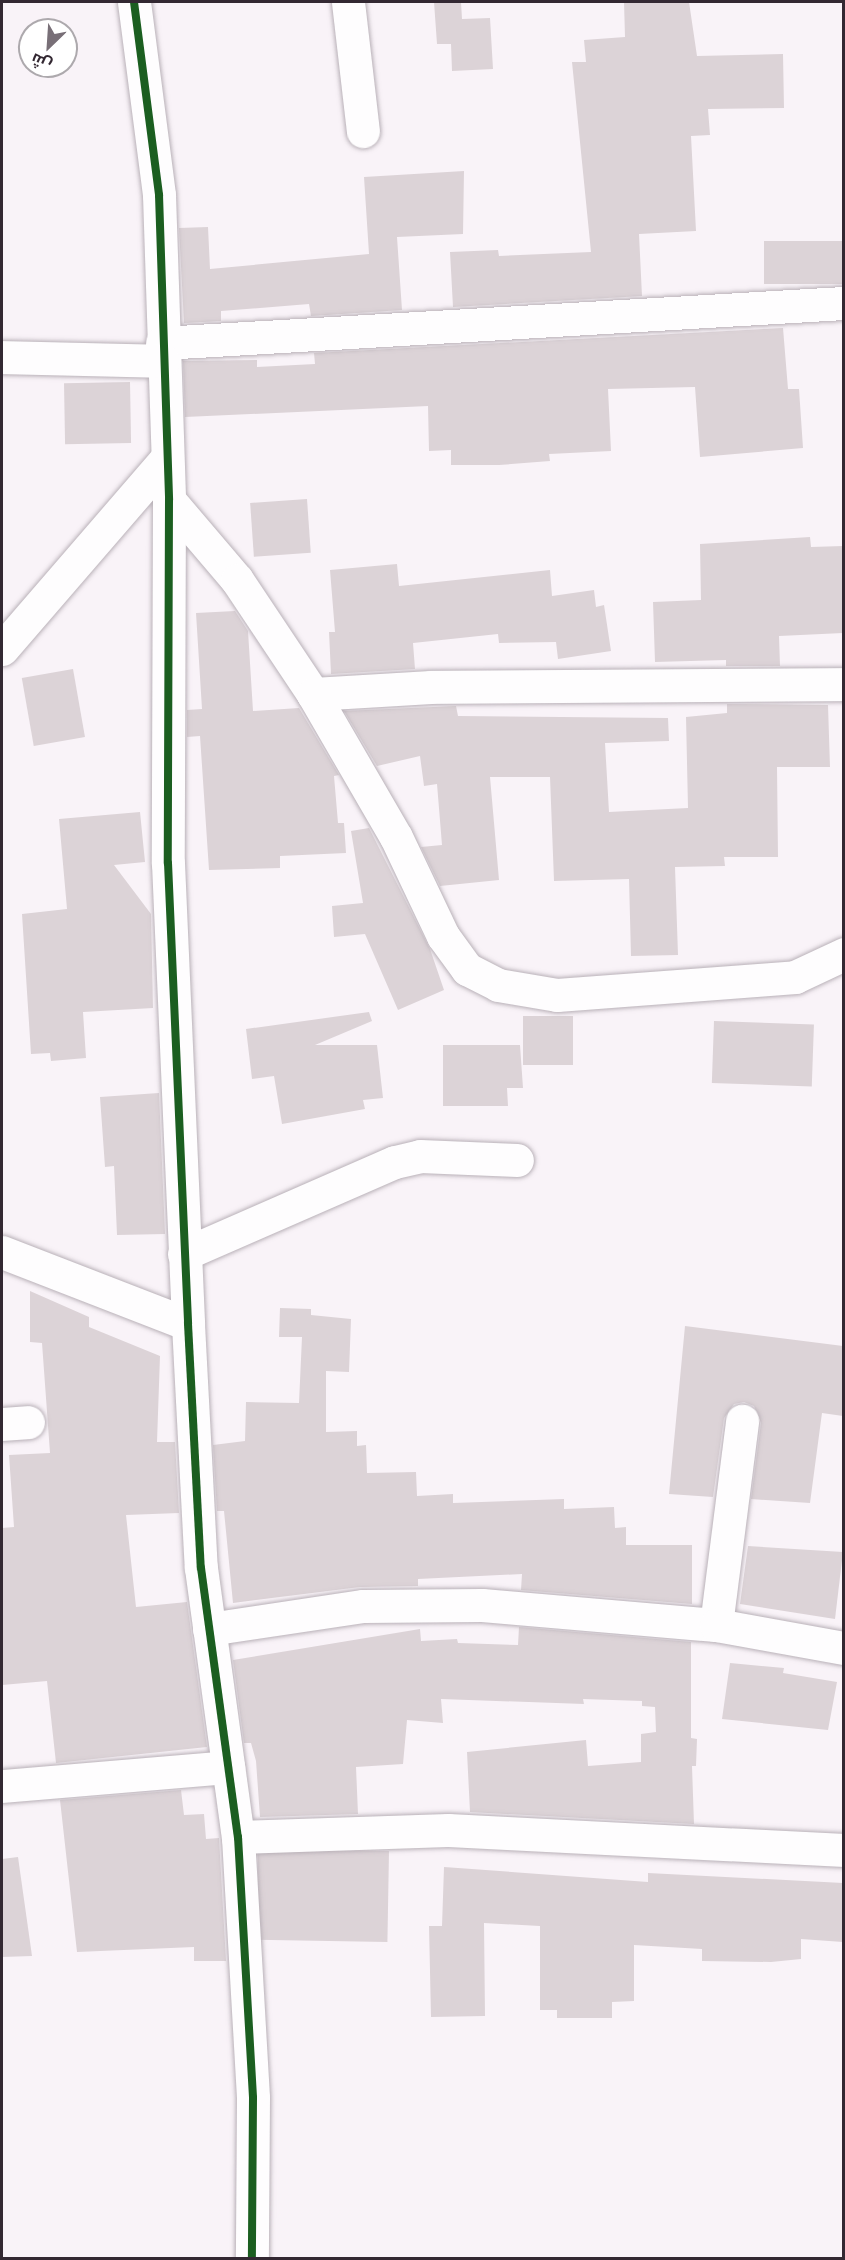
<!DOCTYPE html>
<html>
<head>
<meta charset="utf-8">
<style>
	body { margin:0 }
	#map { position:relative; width:845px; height:2260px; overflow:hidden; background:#f9f3f8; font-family:"PT Sans",Cairo,sans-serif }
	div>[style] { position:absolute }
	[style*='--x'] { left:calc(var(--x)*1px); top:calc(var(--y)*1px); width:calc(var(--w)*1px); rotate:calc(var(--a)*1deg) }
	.building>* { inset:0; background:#dcd3d7; transform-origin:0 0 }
	.roads { filter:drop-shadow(0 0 2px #b9b1b8) drop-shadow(0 0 2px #b9b1b8) }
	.minor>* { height:33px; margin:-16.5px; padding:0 16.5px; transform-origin:16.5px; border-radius:16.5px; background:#fefdfe }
	.cycleway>* { height:8px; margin:-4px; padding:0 4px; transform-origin:4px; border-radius:4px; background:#1b5e20 }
	span { translate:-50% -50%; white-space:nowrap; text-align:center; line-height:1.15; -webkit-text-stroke:6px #fff; paint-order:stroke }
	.frame { position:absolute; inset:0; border:3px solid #332832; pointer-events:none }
	.north { position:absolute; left:18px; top:18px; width:60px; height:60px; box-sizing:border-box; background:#fff; border:2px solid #ada9ad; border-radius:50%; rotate:205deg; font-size:16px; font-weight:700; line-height:24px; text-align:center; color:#332832 }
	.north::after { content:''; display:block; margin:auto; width:21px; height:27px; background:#786f77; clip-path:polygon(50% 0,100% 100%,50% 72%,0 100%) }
</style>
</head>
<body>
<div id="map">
	<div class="building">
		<i style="clip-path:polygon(434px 2px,461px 2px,462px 19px,490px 18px,493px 69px,452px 71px,451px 44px,437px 44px)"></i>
		<i style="clip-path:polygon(624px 2px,689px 2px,697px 56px,783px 54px,784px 108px,708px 109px,710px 135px,691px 136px,696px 231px,639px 234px,642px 296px,453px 307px,450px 252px,498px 250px,499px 256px,591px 252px,572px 62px,586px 62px,584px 40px,625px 37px)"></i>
		<i style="clip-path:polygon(464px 171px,463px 234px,397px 237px,402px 310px,311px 316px,309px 304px,221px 311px,221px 321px,184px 323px,179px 228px,208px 227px,210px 269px,369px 254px,364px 177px)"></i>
		<i style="left:843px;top:241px;width:43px;height:79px;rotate:90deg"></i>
		<i style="clip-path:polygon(783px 328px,788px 389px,799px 389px,803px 448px,700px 457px,695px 387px,608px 389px,611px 451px,549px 454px,550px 461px,499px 465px,451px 465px,451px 450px,429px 451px,428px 406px,185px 417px,183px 361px,257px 360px,257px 367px,315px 364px,314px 353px)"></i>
		<i style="left:130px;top:382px;width:61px;height:66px;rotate:89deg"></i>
		<i style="left:307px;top:499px;width:54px;height:57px;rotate:86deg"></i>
		<i style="clip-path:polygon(810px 537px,811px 547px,843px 546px,843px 633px,779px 636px,780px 666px,726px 666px,726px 660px,655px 662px,653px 602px,701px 600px,700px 544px)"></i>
		<i style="clip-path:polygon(397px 564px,399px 586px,550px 570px,552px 596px,594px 590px,596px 607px,604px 605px,611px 651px,558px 659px,556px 642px,499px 643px,498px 634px,413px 643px,415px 669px,331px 674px,329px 632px,335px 632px,330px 570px)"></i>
		<i style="clip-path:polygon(235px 611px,248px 631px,253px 711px,299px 708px,339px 775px,334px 776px,338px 823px,344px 823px,346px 853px,280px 856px,280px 868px,209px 870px,200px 736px,187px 737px,187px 710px,202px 709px,196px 613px)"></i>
		<i style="left:73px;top:669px;width:69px;height:52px;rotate:80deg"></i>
		<i style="clip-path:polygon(727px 704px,828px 705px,830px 767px,777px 767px,778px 857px,724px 857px,725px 866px,675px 867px,678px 955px,631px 956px,629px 879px,554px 881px,550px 777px,490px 777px,499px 880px,440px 886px,421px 847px,442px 845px,437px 784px,424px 786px,420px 756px,377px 766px,344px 711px,456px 706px,458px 716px,668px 718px,669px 741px,605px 743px,609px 812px,688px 808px,686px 717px,727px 713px)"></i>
		<i style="clip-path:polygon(140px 812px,145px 862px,114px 865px,151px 914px,153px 1008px,83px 1012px,86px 1058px,51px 1061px,50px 1053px,31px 1054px,22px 914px,67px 909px,59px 819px)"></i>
		<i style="clip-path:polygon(369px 828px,430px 949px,444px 990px,398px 1010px,365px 934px,334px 937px,332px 906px,363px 903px,351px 831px)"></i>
		<i style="clip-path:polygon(369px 1012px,372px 1021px,315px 1045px,377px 1045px,383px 1098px,363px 1100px,365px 1109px,282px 1124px,274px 1076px,252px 1079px,246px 1029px)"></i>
		<i style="left:523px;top:1016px;width:50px;height:49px"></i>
		<i style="left:714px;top:1021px;width:100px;height:62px;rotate:2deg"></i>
		<i style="clip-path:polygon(443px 1045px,520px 1045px,523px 1088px,507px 1088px,508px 1106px,443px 1106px)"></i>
		<i style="clip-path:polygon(159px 1093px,165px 1234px,117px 1235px,114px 1166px,105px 1167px,100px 1097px)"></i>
		<i style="clip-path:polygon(30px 1291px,89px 1317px,89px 1327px,160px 1356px,157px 1442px,175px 1442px,179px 1513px,126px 1515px,136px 1607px,187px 1602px,207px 1747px,56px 1763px,47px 1681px,2px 1685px,2px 1528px,14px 1527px,9px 1455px,50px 1453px,42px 1343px,30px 1342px)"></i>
		<i style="clip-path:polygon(280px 1308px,311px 1309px,311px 1315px,351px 1319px,349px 1372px,326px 1371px,326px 1432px,357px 1431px,357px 1446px,366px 1445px,367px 1473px,416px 1472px,417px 1496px,453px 1494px,453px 1503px,564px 1499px,564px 1509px,614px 1507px,615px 1528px,626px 1527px,626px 1545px,692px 1545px,692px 1604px,521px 1590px,522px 1574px,418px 1579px,418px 1586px,360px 1587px,233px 1603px,224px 1511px,217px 1511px,213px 1445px,245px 1441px,246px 1402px,299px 1403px,302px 1337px,279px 1337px)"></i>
		<i style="clip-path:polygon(685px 1326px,843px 1346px,843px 1416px,822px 1413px,810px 1503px,751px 1499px,761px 1423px,754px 1406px,744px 1402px,734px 1404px,724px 1418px,713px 1497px,669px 1494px)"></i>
		<i style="clip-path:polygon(748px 1546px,843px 1552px,835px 1619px,740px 1604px)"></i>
		<i style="clip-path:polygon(519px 1627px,691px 1642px,691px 1738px,697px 1739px,696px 1766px,692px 1766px,694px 1824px,470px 1812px,467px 1752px,586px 1740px,588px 1766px,641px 1762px,641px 1734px,656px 1732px,655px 1707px,642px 1706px,642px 1701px,583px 1699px,584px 1704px,441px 1699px,443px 1723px,407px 1720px,403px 1764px,356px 1767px,358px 1814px,260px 1817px,256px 1761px,251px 1743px,244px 1743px,233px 1660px,420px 1629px,421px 1641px,457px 1639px,458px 1643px,518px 1645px)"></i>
		<i style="clip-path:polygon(730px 1663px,784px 1668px,783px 1673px,837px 1682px,828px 1730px,722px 1719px)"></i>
		<i style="clip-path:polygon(181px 1790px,184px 1815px,204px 1814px,206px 1839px,219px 1838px,226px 1961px,194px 1961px,194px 1947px,77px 1952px,60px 1800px)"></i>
		<i style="left:389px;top:1851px;width:91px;height:131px;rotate:91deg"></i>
		<i style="clip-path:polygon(18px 1857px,32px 1956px,2px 1957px,2px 1859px)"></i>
		<i style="clip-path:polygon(444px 1867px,648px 1882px,648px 1873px,843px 1883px,843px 1942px,801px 1939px,801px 1959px,771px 1962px,702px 1961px,702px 1949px,634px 1945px,634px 2001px,612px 2002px,612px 2018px,557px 2018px,557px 2010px,540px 2010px,540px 1926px,484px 1923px,485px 2016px,431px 2017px,429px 1926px,442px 1926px)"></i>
	</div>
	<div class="roads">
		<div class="minor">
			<i style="--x:134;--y:2;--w:195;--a:82.6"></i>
			<i style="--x:159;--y:195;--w:305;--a:88.1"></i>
			<i style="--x:169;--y:500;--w:363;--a:90.2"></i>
			<i style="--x:168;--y:863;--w:461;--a:87.5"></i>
			<i style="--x:188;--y:1324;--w:244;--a:87"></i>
			<i style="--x:201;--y:1568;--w:272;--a:82.2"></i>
			<i style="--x:238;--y:1837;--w:261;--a:86.7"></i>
			<i style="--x:253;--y:2098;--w:160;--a:90.4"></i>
			<i style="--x:348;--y:2;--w:130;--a:83.4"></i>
			<i style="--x:162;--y:343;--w:683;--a:-3.36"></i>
			<i style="--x:2;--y:357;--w:161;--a:1.4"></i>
			<i style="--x:169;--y:500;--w:105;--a:49.6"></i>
			<i style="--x:237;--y:580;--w:137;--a:56.3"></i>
			<i style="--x:313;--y:694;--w:165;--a:59.9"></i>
			<i style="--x:396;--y:837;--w:110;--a:64.6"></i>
			<i style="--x:443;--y:936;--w:41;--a:54"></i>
			<i style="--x:467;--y:969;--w:35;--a:27"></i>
			<i style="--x:498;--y:985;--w:60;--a:9.6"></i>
			<i style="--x:557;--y:995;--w:239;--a:-4.3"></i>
			<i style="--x:795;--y:977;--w:54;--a:-25.1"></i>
			<i style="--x:2;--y:649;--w:252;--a:-49.2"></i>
			<i style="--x:313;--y:694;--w:118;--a:-3.4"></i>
			<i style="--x:431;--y:687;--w:413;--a:-0.4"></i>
			<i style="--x:2;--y:1252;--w:199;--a:21.2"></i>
			<i style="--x:184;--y:1254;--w:230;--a:-23.6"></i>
			<i style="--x:395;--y:1162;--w:26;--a:-13"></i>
			<i style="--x:420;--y:1156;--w:97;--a:2.4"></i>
			<i style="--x:2;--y:1424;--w:26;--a:-4"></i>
			<i style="--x:716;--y:1625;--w:206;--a:-82.7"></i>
			<i style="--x:209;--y:1629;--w:156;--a:-8.5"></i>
			<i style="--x:363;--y:1606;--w:119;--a:-0.5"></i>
			<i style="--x:482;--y:1605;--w:235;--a:4.9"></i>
			<i style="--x:716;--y:1625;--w:130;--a:10.2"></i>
			<i style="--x:2;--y:1786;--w:227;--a:-4.8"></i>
			<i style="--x:238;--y:1837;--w:210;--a:-1.9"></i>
			<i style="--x:448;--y:1830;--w:397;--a:2.9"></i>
		</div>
	</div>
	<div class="cycleway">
		<i style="--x:134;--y:2;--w:195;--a:82.6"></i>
		<i style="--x:159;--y:195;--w:305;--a:88.1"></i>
		<i style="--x:169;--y:500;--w:363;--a:90.2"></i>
		<i style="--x:168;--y:863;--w:461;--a:87.5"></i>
		<i style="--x:188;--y:1324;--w:244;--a:87"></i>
		<i style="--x:201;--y:1568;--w:272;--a:82.2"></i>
		<i style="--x:238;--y:1837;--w:261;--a:86.7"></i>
		<i style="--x:253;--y:2098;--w:160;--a:90.4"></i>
	</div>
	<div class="frame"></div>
	<div class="north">ش</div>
</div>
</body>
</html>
